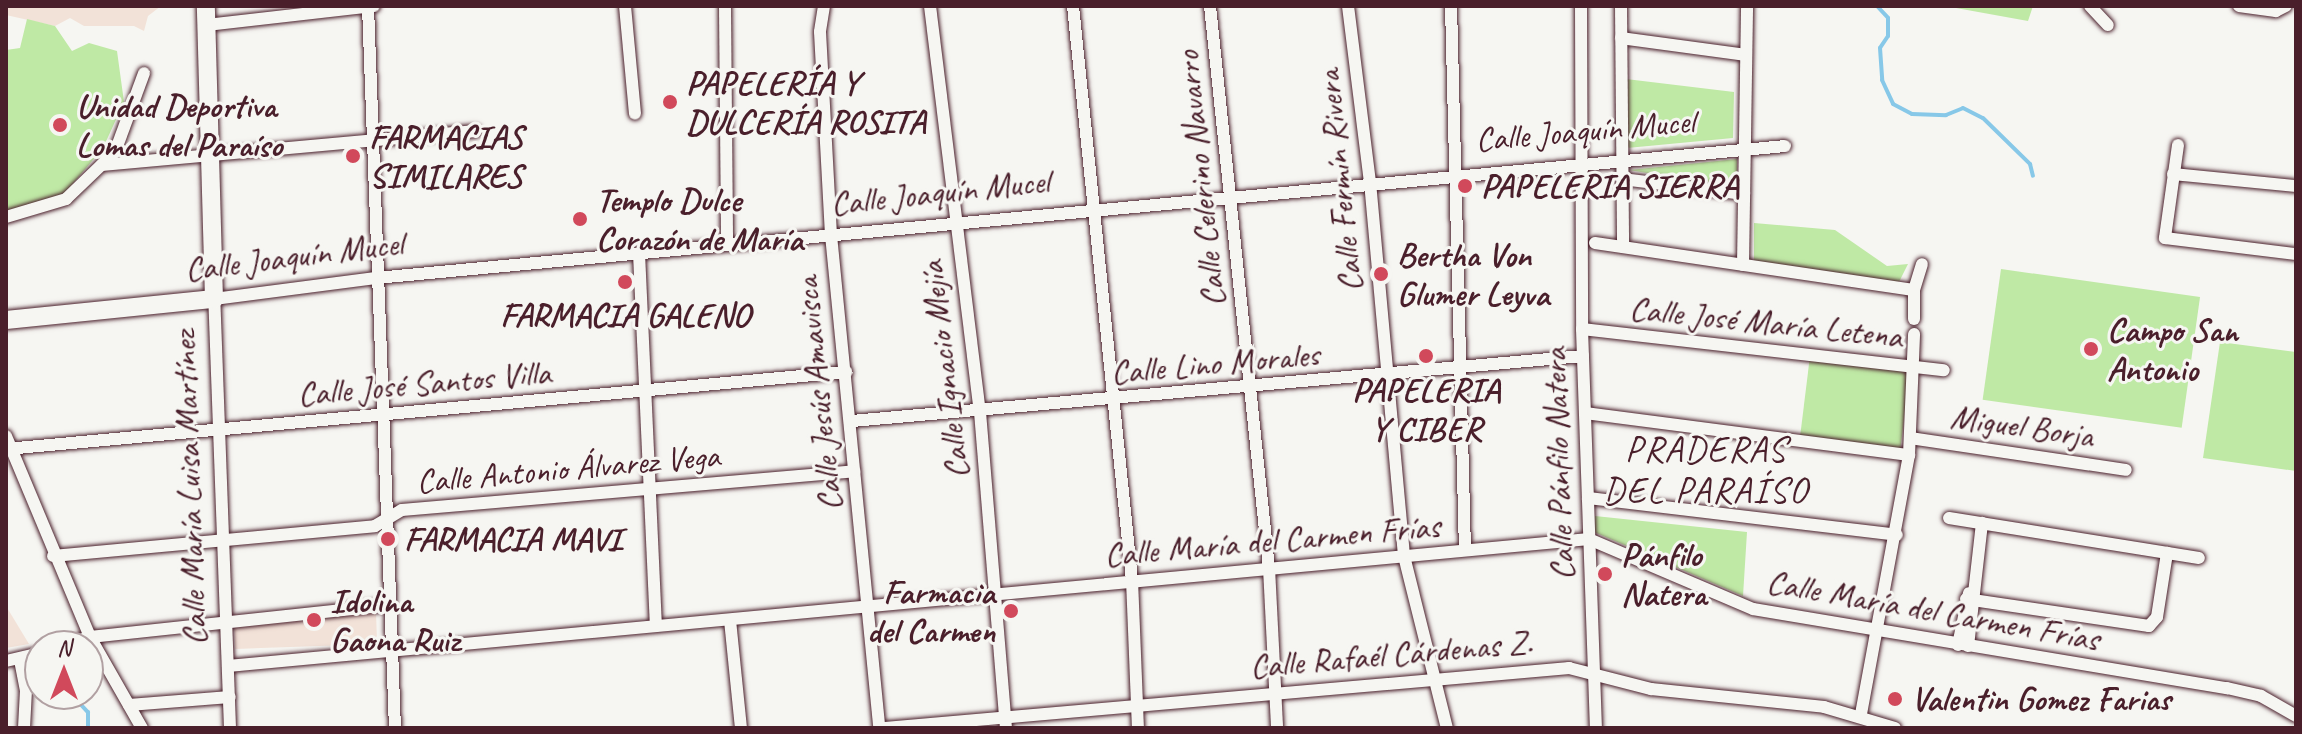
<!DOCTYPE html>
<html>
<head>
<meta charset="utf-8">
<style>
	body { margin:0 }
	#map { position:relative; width:2302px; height:734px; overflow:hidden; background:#f6f6f2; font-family:Caveat,sans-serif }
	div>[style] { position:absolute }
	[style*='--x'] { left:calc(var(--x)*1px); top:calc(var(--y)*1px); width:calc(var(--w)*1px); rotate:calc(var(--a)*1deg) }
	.built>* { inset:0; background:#f2e2d8; transform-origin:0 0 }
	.green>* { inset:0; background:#bfe9a5; transform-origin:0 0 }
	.stream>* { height:4px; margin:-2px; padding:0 2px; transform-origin:2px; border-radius:2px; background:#87c8e8 }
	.roads { filter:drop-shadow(0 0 2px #4a1f2b) drop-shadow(0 0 2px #4a1f2b) }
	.street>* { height:12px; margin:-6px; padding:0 6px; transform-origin:6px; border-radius:6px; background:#f6f6f2 }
	.secondary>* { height:18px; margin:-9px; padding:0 9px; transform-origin:9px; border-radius:9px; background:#f6f6f2 }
	.dots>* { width:22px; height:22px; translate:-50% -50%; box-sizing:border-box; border:4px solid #f6f6f2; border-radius:50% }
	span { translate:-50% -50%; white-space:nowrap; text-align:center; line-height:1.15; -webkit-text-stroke:6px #f6f6f2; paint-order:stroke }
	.poi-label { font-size:34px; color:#4a1f2b; font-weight:700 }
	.left { translate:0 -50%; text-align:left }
	.right { translate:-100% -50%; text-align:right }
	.street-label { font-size:34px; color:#4a1f2b }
	.neighbourhood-label { font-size:36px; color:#4a1f2b; letter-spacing:2px }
	.frame { position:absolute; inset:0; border:8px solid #4a1f2b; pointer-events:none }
	.north { position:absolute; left:24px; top:630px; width:80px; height:80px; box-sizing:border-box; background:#f6f6f2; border:2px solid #b1a0a2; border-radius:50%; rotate:0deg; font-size:22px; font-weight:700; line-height:32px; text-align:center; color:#4a1f2b }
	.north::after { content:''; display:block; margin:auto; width:28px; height:36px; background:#d1495b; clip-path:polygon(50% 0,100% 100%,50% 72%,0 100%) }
</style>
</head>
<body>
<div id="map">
	<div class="built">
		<i style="clip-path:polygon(6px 6px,161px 6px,148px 16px,144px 31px,134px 26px,84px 26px,70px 18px,55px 26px,6px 15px)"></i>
		<i style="clip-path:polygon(6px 606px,29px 644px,6px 648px)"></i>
		<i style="left:376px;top:612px;width:32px;height:142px;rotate:88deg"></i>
	</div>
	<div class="green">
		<i style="clip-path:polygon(1945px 6px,2033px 6px,2028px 21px)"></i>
		<i style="clip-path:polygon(27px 19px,55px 26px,72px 51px,89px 43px,117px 51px,124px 102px,103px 148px,59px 200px,6px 211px,6px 50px,20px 48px)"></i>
		<i style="clip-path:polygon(1626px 79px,1734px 92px,1733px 138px,1627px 148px)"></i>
		<i style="clip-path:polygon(1737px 159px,1737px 188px,1629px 170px)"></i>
		<i style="clip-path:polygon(1754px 223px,1835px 230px,1887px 266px,1908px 264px,1898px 284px,1754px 261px)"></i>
		<i style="left:2001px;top:269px;width:201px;height:132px;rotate:8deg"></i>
		<i style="clip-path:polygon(2220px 342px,2296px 352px,2296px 471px,2203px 458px)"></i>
		<i style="left:1810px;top:356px;width:101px;height:84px;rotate:7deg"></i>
		<i style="clip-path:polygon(1595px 516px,1747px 532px,1743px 596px,1594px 532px)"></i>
	</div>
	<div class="stream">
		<i style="--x:1877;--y:6;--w:16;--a:47"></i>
		<i style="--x:1888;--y:18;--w:18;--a:90"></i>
		<i style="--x:1888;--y:36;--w:14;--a:124"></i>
		<i style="--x:1880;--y:48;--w:32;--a:86"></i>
		<i style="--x:1882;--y:80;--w:26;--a:65"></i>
		<i style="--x:1893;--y:104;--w:21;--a:28"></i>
		<i style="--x:1912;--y:114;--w:34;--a:2"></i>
		<i style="--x:1946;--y:115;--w:18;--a:-22"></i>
		<i style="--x:1963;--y:108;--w:22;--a:27"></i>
		<i style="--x:1983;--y:118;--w:66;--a:44.4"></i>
		<i style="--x:2030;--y:164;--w:12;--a:76"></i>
		<i style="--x:71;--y:694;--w:25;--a:47"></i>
		<i style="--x:88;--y:712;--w:16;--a:90"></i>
	</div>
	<div class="roads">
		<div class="street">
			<i style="--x:368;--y:6;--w:723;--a:87.86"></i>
			<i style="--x:625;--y:6;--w:108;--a:84.7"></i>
			<i style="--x:725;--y:6;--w:239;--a:89.5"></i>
			<i style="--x:824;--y:6;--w:26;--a:99"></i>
			<i style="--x:820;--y:32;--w:203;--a:86.9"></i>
			<i style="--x:831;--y:235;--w:495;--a:84.4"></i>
			<i style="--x:930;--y:6;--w:409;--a:83"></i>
			<i style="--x:980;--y:412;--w:317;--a:85.3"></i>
			<i style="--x:1073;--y:6;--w:577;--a:84.13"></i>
			<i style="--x:1132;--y:580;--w:148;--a:87.7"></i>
			<i style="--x:1210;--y:6;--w:565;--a:84.01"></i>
			<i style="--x:1269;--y:568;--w:160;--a:87.1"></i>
			<i style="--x:1348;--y:6;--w:177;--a:82.9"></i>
			<i style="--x:1370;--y:182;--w:376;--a:84.8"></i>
			<i style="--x:1404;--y:556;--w:177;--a:76"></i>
			<i style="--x:1451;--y:6;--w:544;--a:88.53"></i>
			<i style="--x:1581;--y:6;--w:323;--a:89.8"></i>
			<i style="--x:1582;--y:329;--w:399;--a:88"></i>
			<i style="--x:1621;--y:6;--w:241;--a:89.5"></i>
			<i style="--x:2090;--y:6;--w:26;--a:47"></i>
			<i style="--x:2239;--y:6;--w:37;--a:8"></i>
			<i style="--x:2276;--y:11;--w:11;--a:-27"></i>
			<i style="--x:206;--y:25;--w:169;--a:-6.5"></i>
			<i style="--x:1621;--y:38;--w:126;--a:7.7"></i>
			<i style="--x:2178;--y:145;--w:94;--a:98"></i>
			<i style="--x:2165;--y:238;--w:132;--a:7"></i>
			<i style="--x:102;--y:165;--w:375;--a:-5.2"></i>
			<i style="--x:2173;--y:174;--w:124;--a:5.6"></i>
			<i style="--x:1622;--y:179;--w:123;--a:7"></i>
			<i style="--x:6;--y:217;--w:63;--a:-16.7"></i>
			<i style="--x:66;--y:199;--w:68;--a:-43.8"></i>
			<i style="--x:115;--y:152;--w:84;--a:-69.8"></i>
			<i style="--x:1595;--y:243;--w:322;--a:8.4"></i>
			<i style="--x:639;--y:253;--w:373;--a:87.4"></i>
			<i style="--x:1743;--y:265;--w:259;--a:-89.1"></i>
			<i style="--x:1914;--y:319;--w:29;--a:-90"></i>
			<i style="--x:1914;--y:290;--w:27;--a:-73"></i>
			<i style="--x:1582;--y:329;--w:364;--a:6.5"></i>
			<i style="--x:1585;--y:413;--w:327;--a:7.4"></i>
			<i style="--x:852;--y:421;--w:734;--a:-5.08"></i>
			<i style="--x:6;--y:436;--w:218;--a:67.3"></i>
			<i style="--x:90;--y:637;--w:105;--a:60.3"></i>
			<i style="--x:1910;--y:438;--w:218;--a:8.4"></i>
			<i style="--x:6;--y:449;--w:844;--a:-5.24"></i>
			<i style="--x:1588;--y:498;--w:311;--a:6.8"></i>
			<i style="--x:1949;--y:518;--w:253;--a:9.1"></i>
			<i style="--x:53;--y:556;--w:323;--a:-5.3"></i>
			<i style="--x:375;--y:526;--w:31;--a:-31"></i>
			<i style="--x:402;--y:510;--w:454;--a:-4.9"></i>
			<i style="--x:1966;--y:599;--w:185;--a:8.4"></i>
			<i style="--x:2149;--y:626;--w:12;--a:-48"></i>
			<i style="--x:2157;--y:617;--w:65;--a:-81.1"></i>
			<i style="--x:730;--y:620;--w:109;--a:84.2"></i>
			<i style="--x:1958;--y:645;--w:53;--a:-78.1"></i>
			<i style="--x:62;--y:646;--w:29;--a:-18"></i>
			<i style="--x:90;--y:637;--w:301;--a:-6.1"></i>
			<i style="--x:1968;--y:646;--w:124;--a:-83.5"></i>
			<i style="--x:20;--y:660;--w:31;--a:79"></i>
			<i style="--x:26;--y:690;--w:38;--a:93"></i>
			<i style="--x:6;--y:661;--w:35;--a:-13"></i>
			<i style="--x:228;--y:666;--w:1367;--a:-5.33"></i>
			<i style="--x:1589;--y:539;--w:178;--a:23.1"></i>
			<i style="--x:1753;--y:609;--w:481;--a:9.5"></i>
			<i style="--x:2227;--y:688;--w:35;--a:13"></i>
			<i style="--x:2261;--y:696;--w:40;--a:29.7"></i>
			<i style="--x:129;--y:705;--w:101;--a:-4.5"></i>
			<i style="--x:1861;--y:714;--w:263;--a:-79.5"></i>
			<i style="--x:1909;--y:455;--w:121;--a:-87.6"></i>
			<i style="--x:230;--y:728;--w:429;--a:-92.1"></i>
			<i style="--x:214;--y:299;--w:163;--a:-7.4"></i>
			<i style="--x:376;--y:278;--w:1415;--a:-5.35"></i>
			<i style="--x:885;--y:728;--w:687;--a:-5.01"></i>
			<i style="--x:1569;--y:668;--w:85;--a:14.4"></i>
			<i style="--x:1651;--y:689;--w:174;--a:5.9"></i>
			<i style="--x:1824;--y:707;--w:74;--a:16.5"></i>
		</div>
		<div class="secondary">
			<i style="--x:6;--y:320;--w:209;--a:-5.8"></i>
			<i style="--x:214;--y:299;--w:293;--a:-91.6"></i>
		</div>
	</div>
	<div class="dots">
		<i style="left:670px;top:102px;background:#d1495b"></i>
		<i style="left:60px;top:125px;background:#d1495b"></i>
		<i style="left:353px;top:156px;background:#d1495b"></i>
		<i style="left:1465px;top:186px;background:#d1495b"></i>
		<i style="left:580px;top:219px;background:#d1495b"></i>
		<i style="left:1381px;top:274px;background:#d1495b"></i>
		<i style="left:625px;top:282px;background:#d1495b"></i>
		<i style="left:2091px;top:349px;background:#d1495b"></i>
		<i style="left:1426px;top:356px;background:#d1495b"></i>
		<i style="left:388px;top:539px;background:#d1495b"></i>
		<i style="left:1605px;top:574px;background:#d1495b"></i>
		<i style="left:1011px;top:611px;background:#d1495b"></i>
		<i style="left:314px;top:620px;background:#d1495b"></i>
		<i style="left:1895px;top:699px;background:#d1495b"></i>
	</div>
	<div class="poi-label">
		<span class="left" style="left:686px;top:102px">PAPELERÍA Y<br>DULCERÍA ROSITA</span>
		<span class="left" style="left:76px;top:125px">Unidad Deportiva<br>Lomas del Paraíso</span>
		<span class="left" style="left:369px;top:156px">FARMACIAS<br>SIMILARES</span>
		<span class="left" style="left:1481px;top:186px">PAPELERIA SIERRA</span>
		<span class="left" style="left:596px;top:219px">Templo Dulce<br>Corazón de María</span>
		<span class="left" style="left:1397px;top:274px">Bertha Von<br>Glumer Leyva</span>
		<span style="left:625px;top:315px">FARMACIA GALENO</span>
		<span class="left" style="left:2107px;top:349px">Campo San<br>Antonio</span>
		<span style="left:1426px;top:409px">PAPELERIA<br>Y CIBER</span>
		<span class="left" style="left:404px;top:539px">FARMACIA MAVI</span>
		<span class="left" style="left:1621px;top:574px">Pánfilo<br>Natera</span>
		<span class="right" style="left:995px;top:611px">Farmacia<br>del Carmen</span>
		<span class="left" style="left:330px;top:620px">Idolina<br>Gaona Ruiz</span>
		<span class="left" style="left:1911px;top:699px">Valentin Gomez Farias</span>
	</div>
	<div class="street-label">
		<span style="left:1585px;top:130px;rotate:-5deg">Calle Joaquín Mucel</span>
		<span style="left:1200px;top:179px;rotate:-96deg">Calle Celerino Navarro</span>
		<span style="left:1339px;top:181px;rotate:-96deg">Calle Fermín Rivera</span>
		<span style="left:940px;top:192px;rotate:-6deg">Calle Joaquín Mucel</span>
		<span style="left:294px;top:256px;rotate:-7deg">Calle Joaquín Mucel</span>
		<span style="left:1766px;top:322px;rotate:6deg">Calle José María Letena</span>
		<span style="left:1215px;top:363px;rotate:-5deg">Calle Lino Morales</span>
		<span style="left:944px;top:370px;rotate:-97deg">Calle Ignacio Mejía</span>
		<span style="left:424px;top:383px;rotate:-5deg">Calle José Santos Villa</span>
		<span style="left:818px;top:394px;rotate:-96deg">Calle Jesús Amavisca</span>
		<span style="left:2022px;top:426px;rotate:8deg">Miguel Borja</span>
		<span style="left:1558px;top:464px;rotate:-92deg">Calle Pánfilo Natera</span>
		<span style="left:568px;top:468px;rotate:-5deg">Calle Antonio Álvarez Vega</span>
		<span style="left:189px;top:488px;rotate:-92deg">Calle María Luisa Martínez</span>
		<span style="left:1272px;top:540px;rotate:-5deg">Calle María del Carmen Frías</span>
		<span style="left:1933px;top:610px;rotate:10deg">Calle María del Carmen Frías</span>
		<span style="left:1391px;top:654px;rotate:-5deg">Calle Rafaél Cárdenas Z.</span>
	</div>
	<div class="neighbourhood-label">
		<span style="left:1706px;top:470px">PRADERAS<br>DEL PARAÍSO</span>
	</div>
	<div class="frame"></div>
	<div class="north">N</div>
</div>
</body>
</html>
